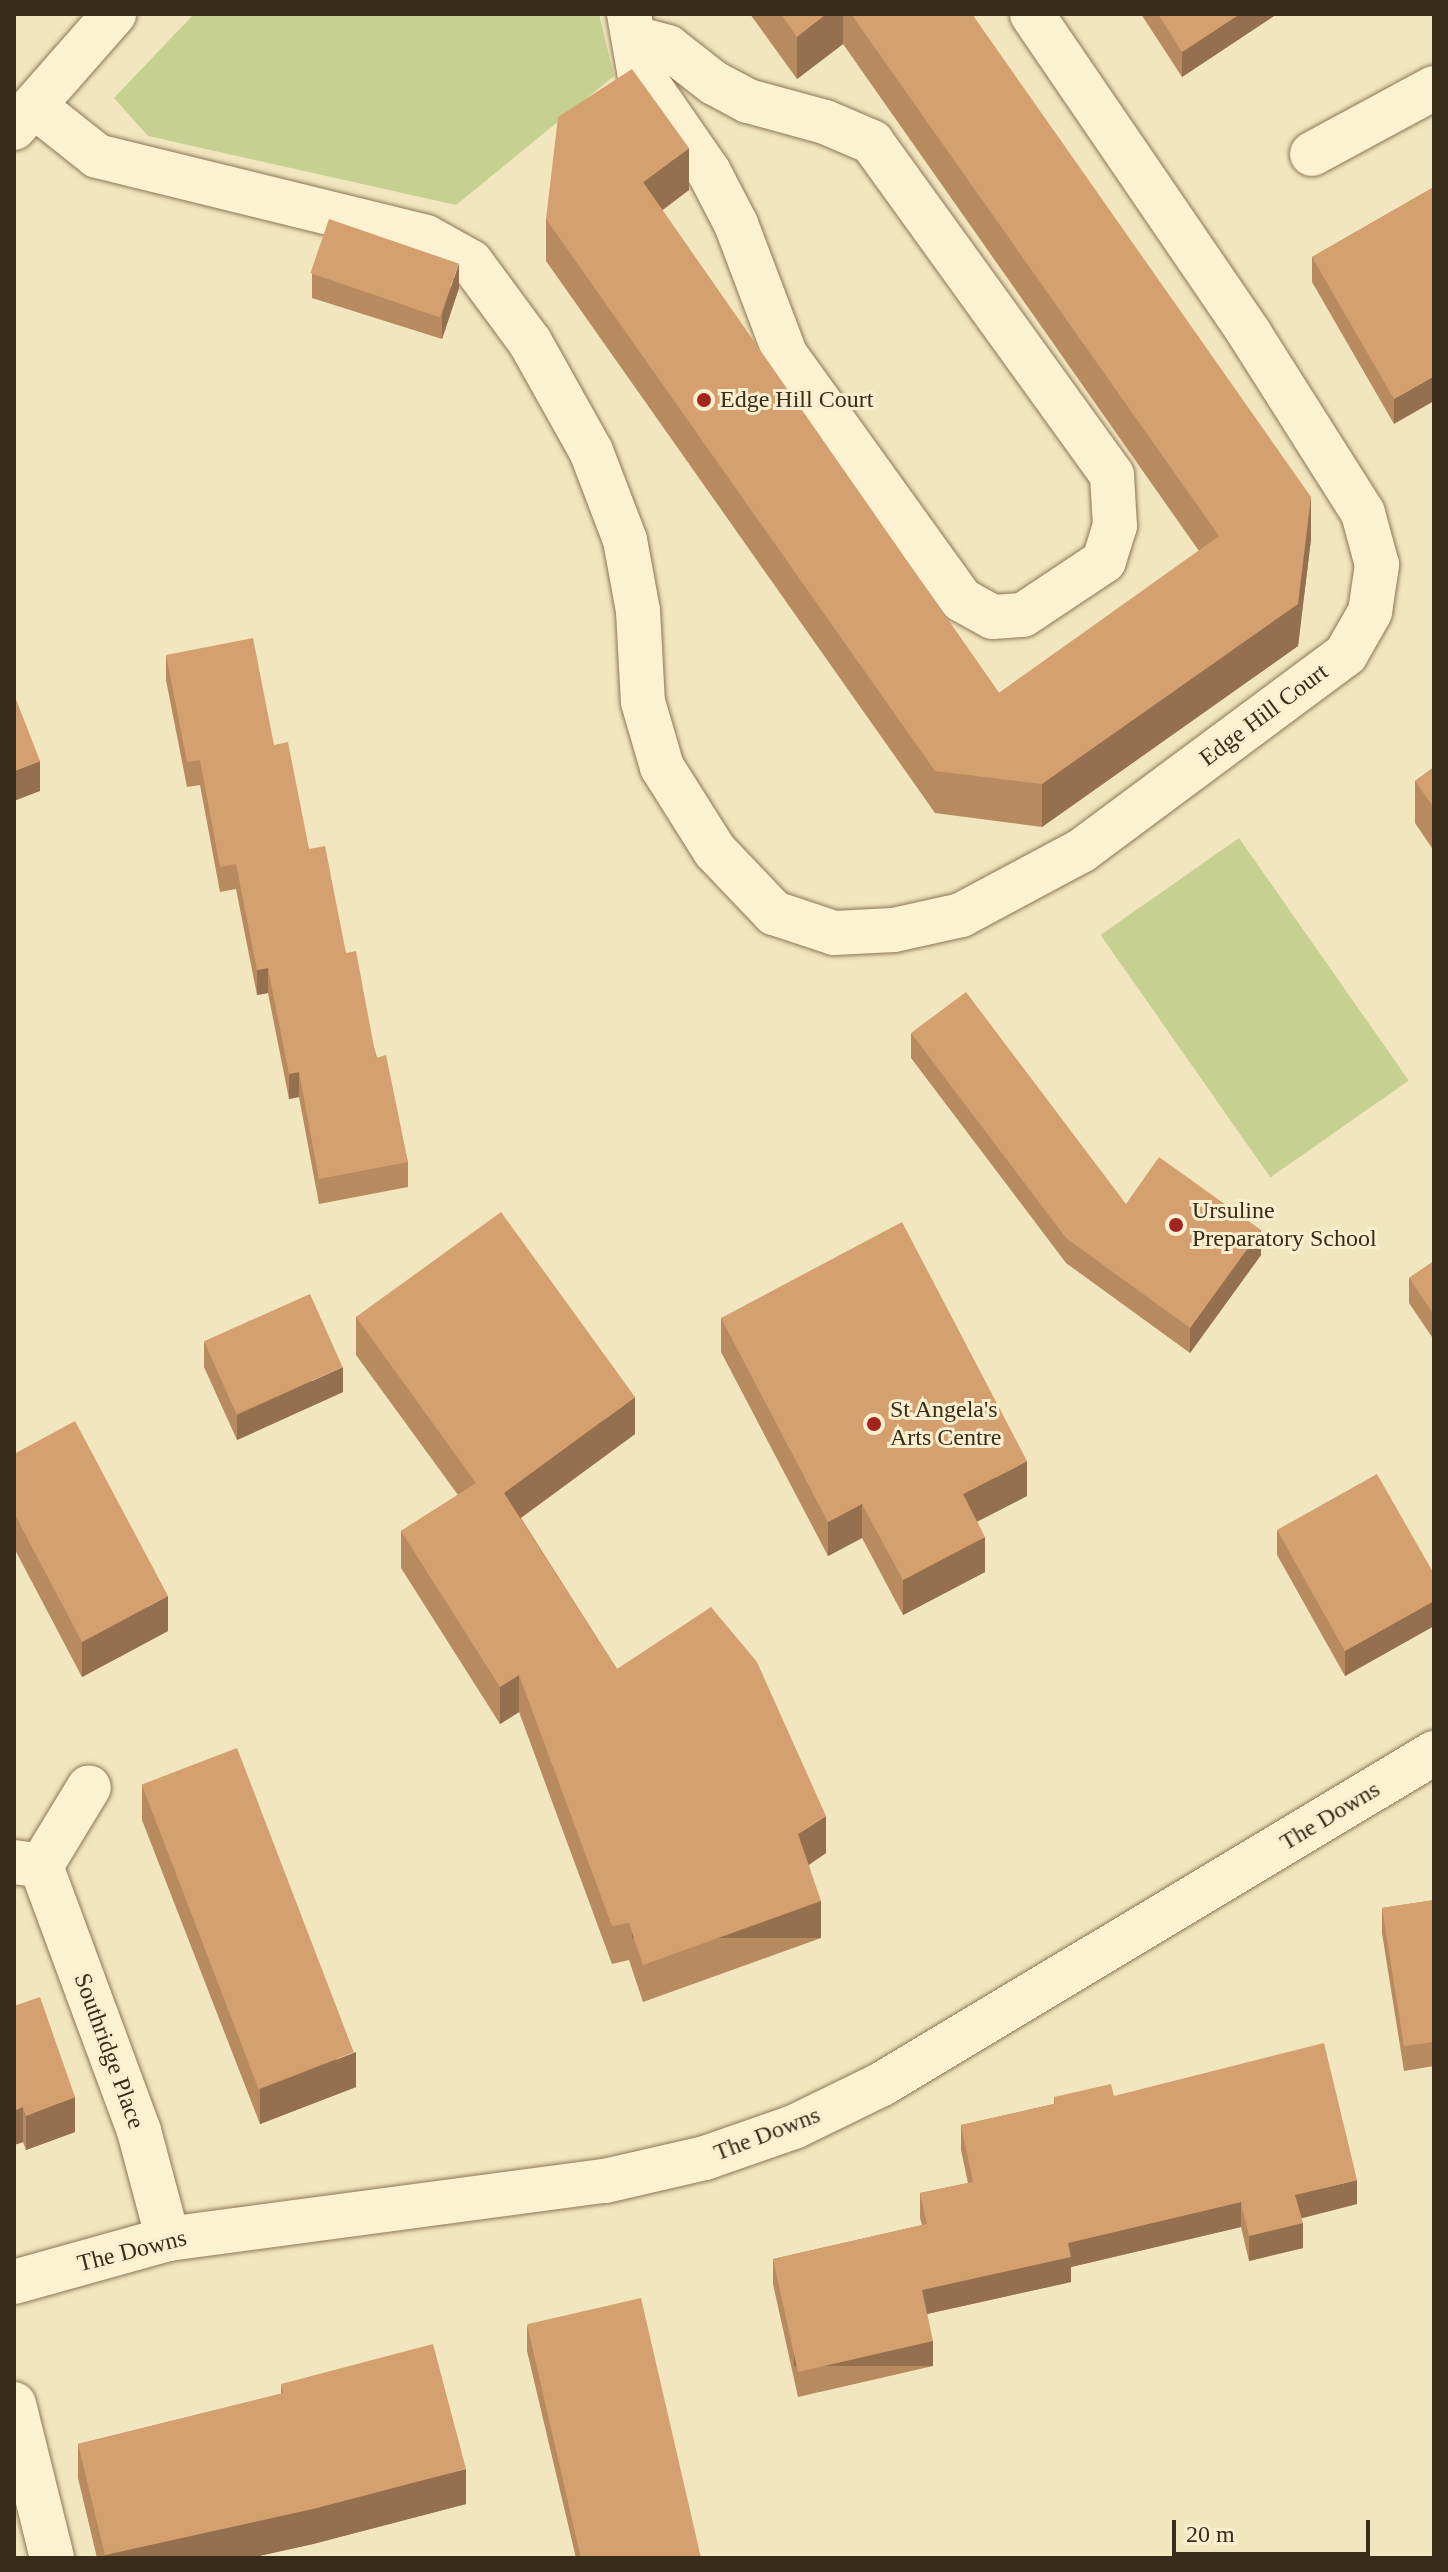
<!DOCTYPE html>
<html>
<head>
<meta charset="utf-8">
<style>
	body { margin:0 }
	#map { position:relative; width:1448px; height:2572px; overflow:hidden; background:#f2e6be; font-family:Georgia,serif }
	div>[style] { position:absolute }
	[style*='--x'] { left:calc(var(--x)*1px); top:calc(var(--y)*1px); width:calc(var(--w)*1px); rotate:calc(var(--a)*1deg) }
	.green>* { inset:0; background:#c6d191; transform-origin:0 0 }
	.roads { filter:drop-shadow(0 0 2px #8d7655) drop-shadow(0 0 2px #8d7655) }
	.minor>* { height:44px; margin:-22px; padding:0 22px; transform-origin:22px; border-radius:22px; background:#fcf2d2 }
	.wall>* { inset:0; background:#b78a60 }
	.shaded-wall>* { inset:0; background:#95704e; transform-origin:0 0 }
	.building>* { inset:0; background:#d5a070; transform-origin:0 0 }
	.dots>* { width:22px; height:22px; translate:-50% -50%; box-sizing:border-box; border:4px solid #f9efcf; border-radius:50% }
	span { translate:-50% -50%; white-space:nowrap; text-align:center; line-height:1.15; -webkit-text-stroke:6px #f9efcf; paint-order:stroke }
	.poi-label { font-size:24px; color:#3a2c1b }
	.left { translate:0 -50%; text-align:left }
	.street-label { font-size:24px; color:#3a2c1b }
	.frame { position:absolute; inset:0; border:16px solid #3a2c1b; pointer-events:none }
	.scale { position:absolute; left:1172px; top:2520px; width:198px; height:36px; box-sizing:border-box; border:4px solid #3a2c1b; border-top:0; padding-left:10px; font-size:24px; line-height:28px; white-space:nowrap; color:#3a2c1b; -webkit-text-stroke:6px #f9efcf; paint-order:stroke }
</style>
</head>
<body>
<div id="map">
	<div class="green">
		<i style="clip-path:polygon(194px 14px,599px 14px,614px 76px,456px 205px,148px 136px,114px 98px)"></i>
		<i style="left:1239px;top:838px;width:296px;height:169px;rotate:55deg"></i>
	</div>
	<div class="roads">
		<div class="minor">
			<i style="--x:629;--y:14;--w:58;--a:80"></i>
			<i style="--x:639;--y:71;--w:123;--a:55.3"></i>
			<i style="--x:709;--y:172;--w:59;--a:62.6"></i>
			<i style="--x:736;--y:224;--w:139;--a:69.3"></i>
			<i style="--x:785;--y:354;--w:303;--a:54.3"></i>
			<i style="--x:962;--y:600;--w:35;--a:29"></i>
			<i style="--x:993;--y:617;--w:30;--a:-4"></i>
			<i style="--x:1023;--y:615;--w:97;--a:-33.7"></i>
			<i style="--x:1104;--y:561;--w:37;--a:-73"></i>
			<i style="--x:1115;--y:526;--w:51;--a:-93.4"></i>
			<i style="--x:1112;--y:475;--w:410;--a:-125.8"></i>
			<i style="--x:872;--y:142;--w:51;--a:-156.9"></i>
			<i style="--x:825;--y:122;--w:80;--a:-164.7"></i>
			<i style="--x:748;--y:101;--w:38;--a:-152"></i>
			<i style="--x:714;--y:83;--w:58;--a:-142"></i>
			<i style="--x:668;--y:47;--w:34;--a:-165"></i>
			<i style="--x:34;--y:106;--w:80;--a:38.4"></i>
			<i style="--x:97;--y:156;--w:339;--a:13.8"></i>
			<i style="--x:426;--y:237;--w:51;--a:29.1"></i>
			<i style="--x:471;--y:262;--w:99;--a:53.6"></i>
			<i style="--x:530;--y:342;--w:125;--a:60.8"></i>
			<i style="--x:591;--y:451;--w:95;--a:69.1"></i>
			<i style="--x:625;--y:540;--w:72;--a:79.6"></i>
			<i style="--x:638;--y:611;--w:91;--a:86.9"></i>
			<i style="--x:643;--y:702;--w:68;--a:73.7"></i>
			<i style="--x:662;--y:767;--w:99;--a:57.8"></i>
			<i style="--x:715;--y:851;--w:86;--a:46.4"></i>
			<i style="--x:774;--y:913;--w:63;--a:18.4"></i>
			<i style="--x:834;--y:933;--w:60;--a:-2.9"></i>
			<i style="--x:894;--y:930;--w:69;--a:-12.6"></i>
			<i style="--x:961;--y:915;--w:136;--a:-28.1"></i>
			<i style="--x:1081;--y:851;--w:330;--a:-36.6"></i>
			<i style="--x:1346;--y:654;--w:48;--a:-60.3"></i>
			<i style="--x:1370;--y:612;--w:48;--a:-81.5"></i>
			<i style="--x:1377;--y:565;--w:54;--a:-105.1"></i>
			<i style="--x:1363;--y:513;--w:212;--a:-122.3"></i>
			<i style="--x:1250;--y:334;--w:387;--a:-124.3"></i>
			<i style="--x:14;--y:128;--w:152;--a:-48.7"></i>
			<i style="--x:1312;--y:154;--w:139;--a:-28.4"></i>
			<i style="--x:14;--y:1862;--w:27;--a:8"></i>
			<i style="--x:41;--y:1866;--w:283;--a:69.7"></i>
			<i style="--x:139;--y:2131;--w:112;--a:75"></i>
			<i style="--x:41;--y:1866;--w:92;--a:-58.7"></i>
			<i style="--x:14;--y:2282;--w:160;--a:-15.6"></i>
			<i style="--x:168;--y:2239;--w:441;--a:-7.6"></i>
			<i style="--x:605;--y:2181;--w:103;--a:-13"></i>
			<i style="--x:705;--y:2158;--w:94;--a:-19.2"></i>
			<i style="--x:794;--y:2127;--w:98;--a:-26"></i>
			<i style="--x:882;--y:2084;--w:644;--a:-30.95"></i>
			<i style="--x:14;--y:2404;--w:159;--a:76.1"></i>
		</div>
	</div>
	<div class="wall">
		<i style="clip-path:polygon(750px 14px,972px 14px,1311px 539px,1298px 646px,1042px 827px,935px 813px,546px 261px,546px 219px,689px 190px,662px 210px,999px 693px,1199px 551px,843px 44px,797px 79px)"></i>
		<i style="clip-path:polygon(1141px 14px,1277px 14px,1182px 77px)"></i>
		<i style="clip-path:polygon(1434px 187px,1394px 424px,1312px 282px,1312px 257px)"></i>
		<i style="clip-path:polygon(312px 273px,459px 288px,442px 339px,312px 298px)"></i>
		<i style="clip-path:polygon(166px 655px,274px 745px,309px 849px,346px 953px,408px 1162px,408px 1187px,319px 1204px,299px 1097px,289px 1099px,268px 993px,257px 995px,236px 889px,220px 892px,200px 785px,187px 787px,166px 680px)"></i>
		<i style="clip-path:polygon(1434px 767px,1434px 851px,1415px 823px,1415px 781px)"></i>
		<i style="clip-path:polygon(911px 1033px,1126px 1204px,1261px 1255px,1190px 1353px,1066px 1263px,911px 1058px)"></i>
		<i style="clip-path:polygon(1434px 1261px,1434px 1340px,1409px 1303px,1409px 1278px)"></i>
		<i style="clip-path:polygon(356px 1317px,635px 1434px,521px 1518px,617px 1669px,826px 1853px,809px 1865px,821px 1938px,643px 2002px,629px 1960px,612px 1964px,519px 1712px,500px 1724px,401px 1568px,401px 1531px,458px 1495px,356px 1355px)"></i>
		<i style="clip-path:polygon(721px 1318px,1027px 1496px,977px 1521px,985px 1572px,903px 1615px,862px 1538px,828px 1556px,721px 1352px)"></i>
		<i style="clip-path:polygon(204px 1342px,343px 1392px,237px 1440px,204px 1367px)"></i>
		<i style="clip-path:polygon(14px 1454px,168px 1631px,82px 1677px,14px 1548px)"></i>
		<i style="clip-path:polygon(1277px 1530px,1434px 1574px,1434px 1626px,1345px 1676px,1277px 1555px)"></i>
		<i style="clip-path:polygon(142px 1785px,356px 2087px,260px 2124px,142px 1820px)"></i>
		<i style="clip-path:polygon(1434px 1900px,1434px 2066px,1404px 2071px,1382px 1933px,1382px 1908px)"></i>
		<i style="clip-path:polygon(14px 2006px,75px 2132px,26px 2150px,23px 2142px,14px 2145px)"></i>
		<i style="clip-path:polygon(1114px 2096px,1357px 2204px,1301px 2218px,1303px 2248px,1249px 2261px,1241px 2227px,1071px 2267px,1071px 2282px,927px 2314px,933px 2366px,798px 2397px,773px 2284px,773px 2259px,922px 2225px,920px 2218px,920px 2193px,968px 2183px,961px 2150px,961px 2125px,1054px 2104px,1054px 2097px)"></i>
		<i style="clip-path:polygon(527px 2326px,702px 2558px,576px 2558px,527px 2351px)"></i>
		<i style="clip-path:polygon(281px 2384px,466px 2504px,313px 2544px,250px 2558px,97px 2558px,78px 2478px,78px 2444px,281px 2394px)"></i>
	</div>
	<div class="shaded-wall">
		<i style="clip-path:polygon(826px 14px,843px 14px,843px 44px,797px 79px,797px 37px)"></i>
		<i style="clip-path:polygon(1240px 14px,1277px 14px,1182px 77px,1182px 52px)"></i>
		<i style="clip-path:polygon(689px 148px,689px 190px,643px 225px,643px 182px)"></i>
		<i style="clip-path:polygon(459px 263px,459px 288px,442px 339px,442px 314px)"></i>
		<i style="clip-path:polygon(1434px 376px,1434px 401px,1394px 424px,1394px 399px)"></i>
		<i style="clip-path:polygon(1311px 497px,1311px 539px,1298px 646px,1042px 827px,1042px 784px)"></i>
		<i style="clip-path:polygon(40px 761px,40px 791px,14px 801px,14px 771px)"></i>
		<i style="clip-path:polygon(268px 968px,268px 993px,257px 995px,257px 970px)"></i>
		<i style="clip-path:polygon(299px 1072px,299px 1097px,289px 1099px,289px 1074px)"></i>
		<i style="clip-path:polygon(1261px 1230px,1261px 1255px,1190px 1353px,1190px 1328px)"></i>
		<i style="clip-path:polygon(343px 1367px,343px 1392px,237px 1440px,237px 1415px)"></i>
		<i style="clip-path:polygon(635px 1397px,635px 1434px,504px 1530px,504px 1493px)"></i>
		<i style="clip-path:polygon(1027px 1461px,1027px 1496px,963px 1529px,963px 1494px)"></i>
		<i style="clip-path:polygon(862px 1504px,862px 1538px,828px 1556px,828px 1522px)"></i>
		<i style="clip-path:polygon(985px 1537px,985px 1572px,903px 1615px,903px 1580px)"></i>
		<i style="clip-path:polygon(168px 1596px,168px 1631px,82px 1677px,82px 1642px)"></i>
		<i style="clip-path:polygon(1434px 1601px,1434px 1626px,1345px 1676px,1345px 1651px)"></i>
		<i style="clip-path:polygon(519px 1675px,519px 1712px,500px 1724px,500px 1687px)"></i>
		<i style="clip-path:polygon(826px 1816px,826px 1853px,798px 1872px,798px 1834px)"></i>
		<i style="left:821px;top:1901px;width:37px;height:189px;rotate:90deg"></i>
		<i style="clip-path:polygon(356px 2052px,356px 2087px,260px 2124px,260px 2089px)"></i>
		<i style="clip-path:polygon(75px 2097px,75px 2132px,26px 2150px,26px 2116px)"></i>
		<i style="clip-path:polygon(23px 2107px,23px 2142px,14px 2145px,14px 2111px)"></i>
		<i style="clip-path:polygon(1357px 2180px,1357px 2204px,1295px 2220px,1295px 2195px)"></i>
		<i style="clip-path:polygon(1241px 2202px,1241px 2227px,1071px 2267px,1071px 2282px,922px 2315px,922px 2290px,1068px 2243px)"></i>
		<i style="clip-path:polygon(1303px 2223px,1303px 2248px,1249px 2261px,1249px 2236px)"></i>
		<i style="left:933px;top:2341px;width:25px;height:139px;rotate:90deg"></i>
		<i style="clip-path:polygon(466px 2469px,466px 2504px,313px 2544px,250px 2558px,105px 2558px,105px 2555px)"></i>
	</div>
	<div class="building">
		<i style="clip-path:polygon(781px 14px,826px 14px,797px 37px)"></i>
		<i style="clip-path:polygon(851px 14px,972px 14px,1311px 497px,1298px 604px,1042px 784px,935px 771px,546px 219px,558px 117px,632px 69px,689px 148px,643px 182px,999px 693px,1219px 536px)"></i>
		<i style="clip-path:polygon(1158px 14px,1240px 14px,1182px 52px)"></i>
		<i style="clip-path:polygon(1434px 187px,1434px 376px,1394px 399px,1312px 257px)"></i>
		<i style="left:329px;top:219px;width:137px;height:57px;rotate:19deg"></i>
		<i style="clip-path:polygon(253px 638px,274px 745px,288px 742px,309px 849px,325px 846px,346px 953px,356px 951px,376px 1058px,386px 1055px,408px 1162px,319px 1179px,299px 1072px,289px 1074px,268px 968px,257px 970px,236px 864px,220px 867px,200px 760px,187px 762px,166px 655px)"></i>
		<i style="clip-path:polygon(14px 694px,40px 761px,14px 771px)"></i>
		<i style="clip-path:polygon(1434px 767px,1434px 808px,1415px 781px)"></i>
		<i style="clip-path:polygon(966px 992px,1126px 1204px,1159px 1157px,1261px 1230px,1190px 1328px,1066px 1238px,911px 1033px)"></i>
		<i style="clip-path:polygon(501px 1212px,635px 1397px,504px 1493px,617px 1669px,711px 1607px,757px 1662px,826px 1816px,798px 1834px,821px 1901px,643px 1965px,629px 1923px,612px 1926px,519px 1675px,500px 1687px,401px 1531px,476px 1483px,356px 1317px)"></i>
		<i style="clip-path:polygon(902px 1222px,1027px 1461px,963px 1494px,985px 1537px,903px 1580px,862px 1504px,828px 1522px,721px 1318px)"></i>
		<i style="clip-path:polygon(1434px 1261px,1434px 1315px,1409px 1278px)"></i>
		<i style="left:310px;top:1294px;width:80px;height:116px;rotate:66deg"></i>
		<i style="clip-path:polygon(75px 1421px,168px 1596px,82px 1642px,14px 1513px,14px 1454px)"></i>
		<i style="clip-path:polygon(1377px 1474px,1434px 1574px,1434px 1601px,1345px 1651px,1277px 1530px)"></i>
		<i style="left:237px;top:1748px;width:326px;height:102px;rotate:69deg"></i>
		<i style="clip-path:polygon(1434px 1900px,1434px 2042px,1404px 2046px,1382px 1908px)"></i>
		<i style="clip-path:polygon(40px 1997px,75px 2097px,26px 2116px,23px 2107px,14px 2111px,14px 2006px)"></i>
		<i style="clip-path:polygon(1324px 2043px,1357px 2180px,1295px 2195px,1303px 2223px,1249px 2236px,1241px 2202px,1068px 2243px,1071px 2257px,922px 2290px,933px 2341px,798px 2372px,773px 2259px,927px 2224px,920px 2193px,973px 2182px,961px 2125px,1055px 2104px,1054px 2097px,1111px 2084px,1114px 2096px)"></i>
		<i style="left:641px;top:2298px;width:267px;height:117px;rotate:77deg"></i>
		<i style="clip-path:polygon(433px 2344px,466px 2469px,313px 2509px,105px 2555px,78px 2444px,283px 2393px,281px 2384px)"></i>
	</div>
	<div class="dots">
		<i style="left:704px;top:400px;background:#a2261f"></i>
		<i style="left:1176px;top:1225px;background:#a2261f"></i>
		<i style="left:874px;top:1424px;background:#a2261f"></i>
	</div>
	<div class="poi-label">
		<span class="left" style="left:720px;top:400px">Edge Hill Court</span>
		<span class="left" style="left:1192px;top:1225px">Ursuline<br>Preparatory School</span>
		<span class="left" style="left:890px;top:1424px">St Angela's<br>Arts Centre</span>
	</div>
	<div class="street-label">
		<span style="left:1264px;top:715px;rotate:-37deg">Edge Hill Court</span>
		<span style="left:1330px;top:1816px;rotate:-31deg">The Downs</span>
		<span style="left:109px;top:2051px;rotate:70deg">Southridge Place</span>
		<span style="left:767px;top:2134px;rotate:-21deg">The Downs</span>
		<span style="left:132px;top:2251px;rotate:-14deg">The Downs</span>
	</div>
	<div class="frame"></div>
	<div class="scale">20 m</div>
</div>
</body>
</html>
